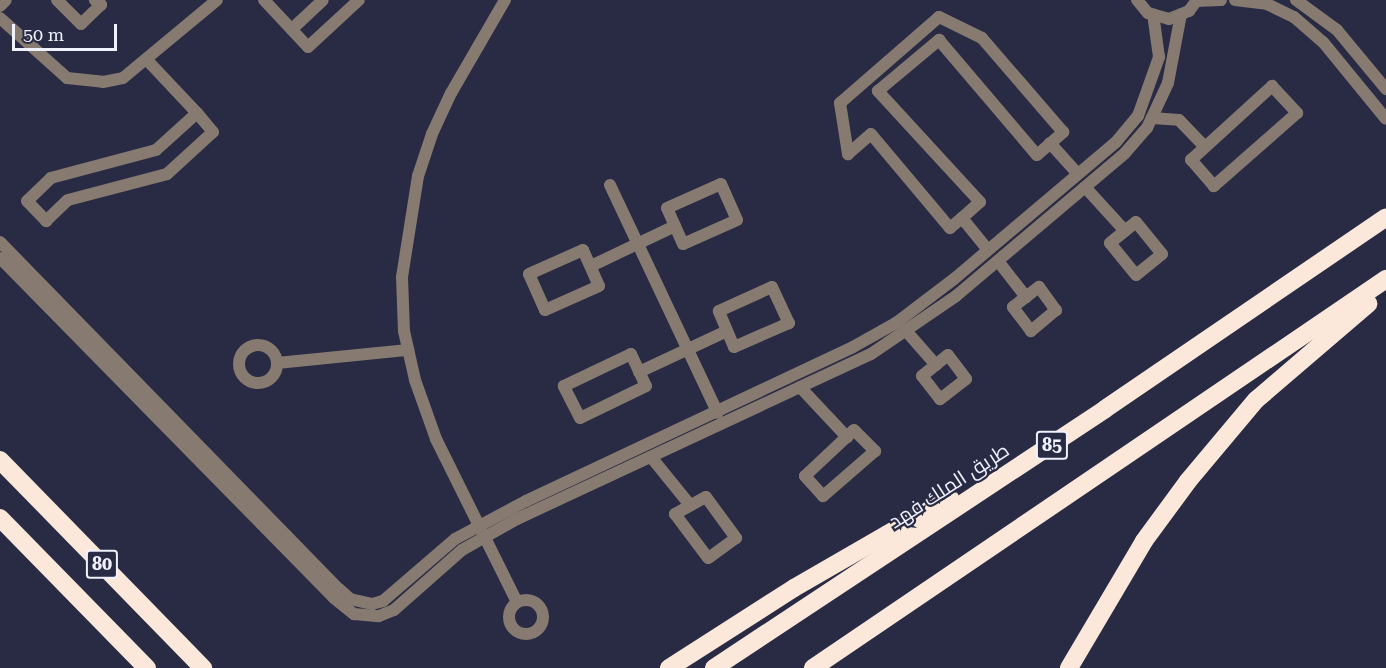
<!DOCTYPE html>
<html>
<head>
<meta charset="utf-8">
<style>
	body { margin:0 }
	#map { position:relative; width:1386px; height:668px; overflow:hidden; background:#282b43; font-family:"Roboto Serif",Cairo,serif }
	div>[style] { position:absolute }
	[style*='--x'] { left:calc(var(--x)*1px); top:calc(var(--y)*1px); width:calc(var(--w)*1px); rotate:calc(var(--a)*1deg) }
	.street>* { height:12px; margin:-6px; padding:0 6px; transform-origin:6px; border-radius:6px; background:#867a71 }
	.street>.ring { margin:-6px; padding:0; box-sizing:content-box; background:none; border:12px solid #867a71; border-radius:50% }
	.highway>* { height:18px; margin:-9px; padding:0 9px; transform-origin:9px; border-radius:9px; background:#fbe8db }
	span { translate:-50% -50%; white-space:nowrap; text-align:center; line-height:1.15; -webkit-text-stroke:4.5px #282b43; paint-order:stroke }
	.shield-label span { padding:2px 4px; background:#282b43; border:2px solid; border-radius:4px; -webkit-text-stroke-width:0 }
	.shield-label { font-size:18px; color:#f0f2ff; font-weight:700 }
	.street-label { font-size:20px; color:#f0f2ff }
	.scale { position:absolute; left:12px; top:24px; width:105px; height:27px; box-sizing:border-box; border:3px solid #f0f2ff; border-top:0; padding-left:8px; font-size:18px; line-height:21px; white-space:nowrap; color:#f0f2ff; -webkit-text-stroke:4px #282b43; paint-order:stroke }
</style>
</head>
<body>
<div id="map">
	<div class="street">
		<i style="--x:57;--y:0;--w:34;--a:45"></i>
		<i style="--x:81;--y:24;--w:28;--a:-44"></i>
		<i style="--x:101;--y:5;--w:8;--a:-140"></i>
		<i style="--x:264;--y:0;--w:64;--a:46.9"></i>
		<i style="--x:308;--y:47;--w:69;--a:-42.7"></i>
		<i style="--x:505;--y:0;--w:108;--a:120.1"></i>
		<i style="--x:451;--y:93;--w:45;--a:114.9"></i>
		<i style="--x:432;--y:134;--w:44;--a:108.4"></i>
		<i style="--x:418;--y:176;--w:102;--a:99"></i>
		<i style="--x:402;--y:277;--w:54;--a:87.9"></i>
		<i style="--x:404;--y:331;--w:50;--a:77.3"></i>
		<i style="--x:415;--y:380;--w:63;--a:70.4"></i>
		<i style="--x:436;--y:439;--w:182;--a:63.6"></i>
		<i style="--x:1137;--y:0;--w:17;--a:50"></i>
		<i style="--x:1148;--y:13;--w:22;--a:16"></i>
		<i style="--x:1169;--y:19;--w:22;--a:-22"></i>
		<i style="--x:1189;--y:11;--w:14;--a:-54"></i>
		<i style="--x:1235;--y:0;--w:32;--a:7"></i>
		<i style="--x:1267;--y:4;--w:30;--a:26"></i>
		<i style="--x:1294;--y:17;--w:38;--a:41"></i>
		<i style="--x:1323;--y:42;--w:99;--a:50.7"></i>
		<i style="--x:1296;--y:0;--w:51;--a:36.2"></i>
		<i style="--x:1337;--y:30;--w:77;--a:50.3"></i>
		<i style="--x:1196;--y:1;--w:25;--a:-2"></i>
		<i style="--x:0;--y:6;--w:8;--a:-45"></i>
		<i style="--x:0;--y:18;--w:90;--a:41.8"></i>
		<i style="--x:67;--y:78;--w:36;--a:6"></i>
		<i style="--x:103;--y:82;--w:20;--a:-11"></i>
		<i style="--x:123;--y:78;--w:122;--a:-39.7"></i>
		<i style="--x:292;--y:29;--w:42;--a:-43.1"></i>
		<i style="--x:147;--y:60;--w:73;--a:46.7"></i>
		<i style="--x:197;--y:113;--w:55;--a:137.9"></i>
		<i style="--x:156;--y:150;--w:109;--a:165.1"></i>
		<i style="--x:51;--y:178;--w:33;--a:136"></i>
		<i style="--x:27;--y:201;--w:28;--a:46"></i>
		<i style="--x:46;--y:221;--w:30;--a:-44"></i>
		<i style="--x:68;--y:200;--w:102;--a:-14.7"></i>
		<i style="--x:167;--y:174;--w:62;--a:-42.4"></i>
		<i style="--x:213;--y:132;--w:25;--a:-130"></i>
		<i style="--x:1272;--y:86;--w:37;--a:47"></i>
		<i style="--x:1297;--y:113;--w:111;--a:138.7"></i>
		<i style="--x:1214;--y:186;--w:35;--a:-131"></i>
		<i style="--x:1191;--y:160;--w:110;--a:-42.4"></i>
		<i style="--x:1152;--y:118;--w:27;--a:4"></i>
		<i style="--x:1179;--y:120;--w:37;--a:46"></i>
		<i style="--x:1050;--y:143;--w:40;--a:48"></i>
		<i style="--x:721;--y:184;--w:39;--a:66"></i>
		<i style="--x:737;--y:220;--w:59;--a:156"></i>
		<i style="--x:683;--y:244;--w:39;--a:-114"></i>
		<i style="--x:667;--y:208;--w:59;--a:-24"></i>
		<i style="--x:610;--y:185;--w:252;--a:64.7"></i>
		<i style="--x:1085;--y:187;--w:59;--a:47.7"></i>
		<i style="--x:962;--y:218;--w:24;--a:-42"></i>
		<i style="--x:980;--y:202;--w:151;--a:-132.6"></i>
		<i style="--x:878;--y:91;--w:80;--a:-39.9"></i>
		<i style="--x:939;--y:40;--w:151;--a:49.6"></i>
		<i style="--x:1037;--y:155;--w:35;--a:-41"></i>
		<i style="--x:1063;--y:132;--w:124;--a:-130.8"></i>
		<i style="--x:982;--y:38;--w:48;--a:-154"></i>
		<i style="--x:939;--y:17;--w:131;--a:139"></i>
		<i style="--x:840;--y:103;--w:52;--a:81.1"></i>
		<i style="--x:848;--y:154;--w:30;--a:-41"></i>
		<i style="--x:871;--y:134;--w:123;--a:50"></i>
		<i style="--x:950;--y:228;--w:16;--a:-40"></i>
		<i style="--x:962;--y:218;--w:41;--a:50.9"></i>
		<i style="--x:1136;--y:222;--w:41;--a:50.9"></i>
		<i style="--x:1162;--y:254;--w:33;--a:141"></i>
		<i style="--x:1136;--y:275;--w:41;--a:-129.1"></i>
		<i style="--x:1110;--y:243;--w:33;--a:-39"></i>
		<i style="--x:0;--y:242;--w:485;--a:45.7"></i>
		<i style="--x:339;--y:589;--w:15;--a:42"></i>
		<i style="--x:350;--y:599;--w:23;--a:13"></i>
		<i style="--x:372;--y:604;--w:11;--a:-15"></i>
		<i style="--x:383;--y:601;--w:95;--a:-40.7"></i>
		<i style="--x:455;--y:539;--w:81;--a:-28.2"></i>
		<i style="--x:526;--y:501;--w:361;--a:-25.2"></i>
		<i style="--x:853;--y:347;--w:49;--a:-29.2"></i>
		<i style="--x:896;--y:323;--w:73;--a:-37.2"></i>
		<i style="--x:954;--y:279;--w:212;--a:-40.2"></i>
		<i style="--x:1116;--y:142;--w:34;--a:-50"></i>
		<i style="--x:1138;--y:116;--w:63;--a:-70.4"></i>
		<i style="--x:1159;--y:57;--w:43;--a:-97.9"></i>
		<i style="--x:583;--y:250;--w:39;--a:66"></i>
		<i style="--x:599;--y:286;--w:59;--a:156"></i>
		<i style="--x:545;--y:310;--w:39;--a:-114"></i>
		<i style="--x:529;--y:274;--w:59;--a:-24"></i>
		<i style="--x:0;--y:258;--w:477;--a:45.5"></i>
		<i style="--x:334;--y:598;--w:26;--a:39"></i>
		<i style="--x:354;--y:614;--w:25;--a:5"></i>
		<i style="--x:379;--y:616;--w:16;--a:-22"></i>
		<i style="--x:394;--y:610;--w:91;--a:-41.4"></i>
		<i style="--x:462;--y:550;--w:63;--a:-29.4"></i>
		<i style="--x:517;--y:519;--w:391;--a:-25"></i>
		<i style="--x:871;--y:354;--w:103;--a:-34.3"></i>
		<i style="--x:956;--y:296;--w:221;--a:-40.2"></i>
		<i style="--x:1125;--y:153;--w:33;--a:-49"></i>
		<i style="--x:1147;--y:128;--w:50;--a:-65"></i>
		<i style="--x:1168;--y:83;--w:70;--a:-79.3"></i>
		<i style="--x:998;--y:261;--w:46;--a:52.1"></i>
		<i style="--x:591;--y:266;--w:93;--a:-25.5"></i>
		<i style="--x:772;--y:287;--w:40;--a:65"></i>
		<i style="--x:789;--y:323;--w:60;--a:156.4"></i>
		<i style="--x:734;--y:347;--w:39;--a:-113"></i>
		<i style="--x:719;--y:311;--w:58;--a:-24.4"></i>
		<i style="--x:1039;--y:287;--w:29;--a:54"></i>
		<i style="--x:1056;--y:310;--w:33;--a:140"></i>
		<i style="--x:1031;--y:331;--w:30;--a:-127"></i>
		<i style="--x:1013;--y:307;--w:33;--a:-38"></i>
		<i style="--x:907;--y:332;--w:44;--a:48.7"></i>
		<i class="ring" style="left:239px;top:345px;width:26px;height:26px"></i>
		<i style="--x:631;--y:354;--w:35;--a:65"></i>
		<i style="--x:646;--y:386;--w:73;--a:154.1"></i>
		<i style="--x:580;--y:418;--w:36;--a:-117"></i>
		<i style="--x:564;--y:386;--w:74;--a:-25.5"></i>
		<i style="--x:948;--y:355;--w:30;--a:53"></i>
		<i style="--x:966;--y:379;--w:33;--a:142"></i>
		<i style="--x:940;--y:399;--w:29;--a:-128"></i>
		<i style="--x:922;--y:376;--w:33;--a:-39"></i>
		<i style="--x:277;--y:363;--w:132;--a:-5.7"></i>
		<i style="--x:639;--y:372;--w:97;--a:-25"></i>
		<i style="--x:800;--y:387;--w:69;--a:46.8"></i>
		<i style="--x:854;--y:430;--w:30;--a:45"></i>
		<i style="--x:875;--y:451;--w:69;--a:139.1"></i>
		<i style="--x:823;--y:496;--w:27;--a:-132"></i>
		<i style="--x:805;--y:476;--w:67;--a:-43.2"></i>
		<i style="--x:651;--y:457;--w:62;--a:50.9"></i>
		<i style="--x:706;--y:497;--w:51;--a:53.8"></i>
		<i style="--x:736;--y:538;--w:34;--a:144"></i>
		<i style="--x:708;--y:558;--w:55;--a:-126.9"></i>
		<i style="--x:675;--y:514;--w:35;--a:-29"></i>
		<i class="ring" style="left:509px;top:600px;width:22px;height:22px"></i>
	</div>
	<div class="highway">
		<i style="--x:0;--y:460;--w:291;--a:45.7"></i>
		<i style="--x:0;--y:518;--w:210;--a:45.6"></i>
		<i style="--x:669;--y:668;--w:148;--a:-32.6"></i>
		<i style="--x:794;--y:588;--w:180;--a:-30"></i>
		<i style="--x:714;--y:668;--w:469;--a:-33.5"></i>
		<i style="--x:1105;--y:409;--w:340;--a:-34.3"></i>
		<i style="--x:813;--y:668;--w:693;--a:-34.17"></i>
		<i style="--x:1069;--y:668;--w:147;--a:-59.4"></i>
		<i style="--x:1144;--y:541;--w:74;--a:-53.7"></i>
		<i style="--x:1188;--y:481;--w:106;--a:-50"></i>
		<i style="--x:1256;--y:400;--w:148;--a:-40.6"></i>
	</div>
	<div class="shield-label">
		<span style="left:1052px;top:445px">85</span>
		<span style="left:102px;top:564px">80</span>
	</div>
	<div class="street-label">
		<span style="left:949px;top:486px;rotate:-33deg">طريق الملك فهد</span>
	</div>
	<div class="scale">50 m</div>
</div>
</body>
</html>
